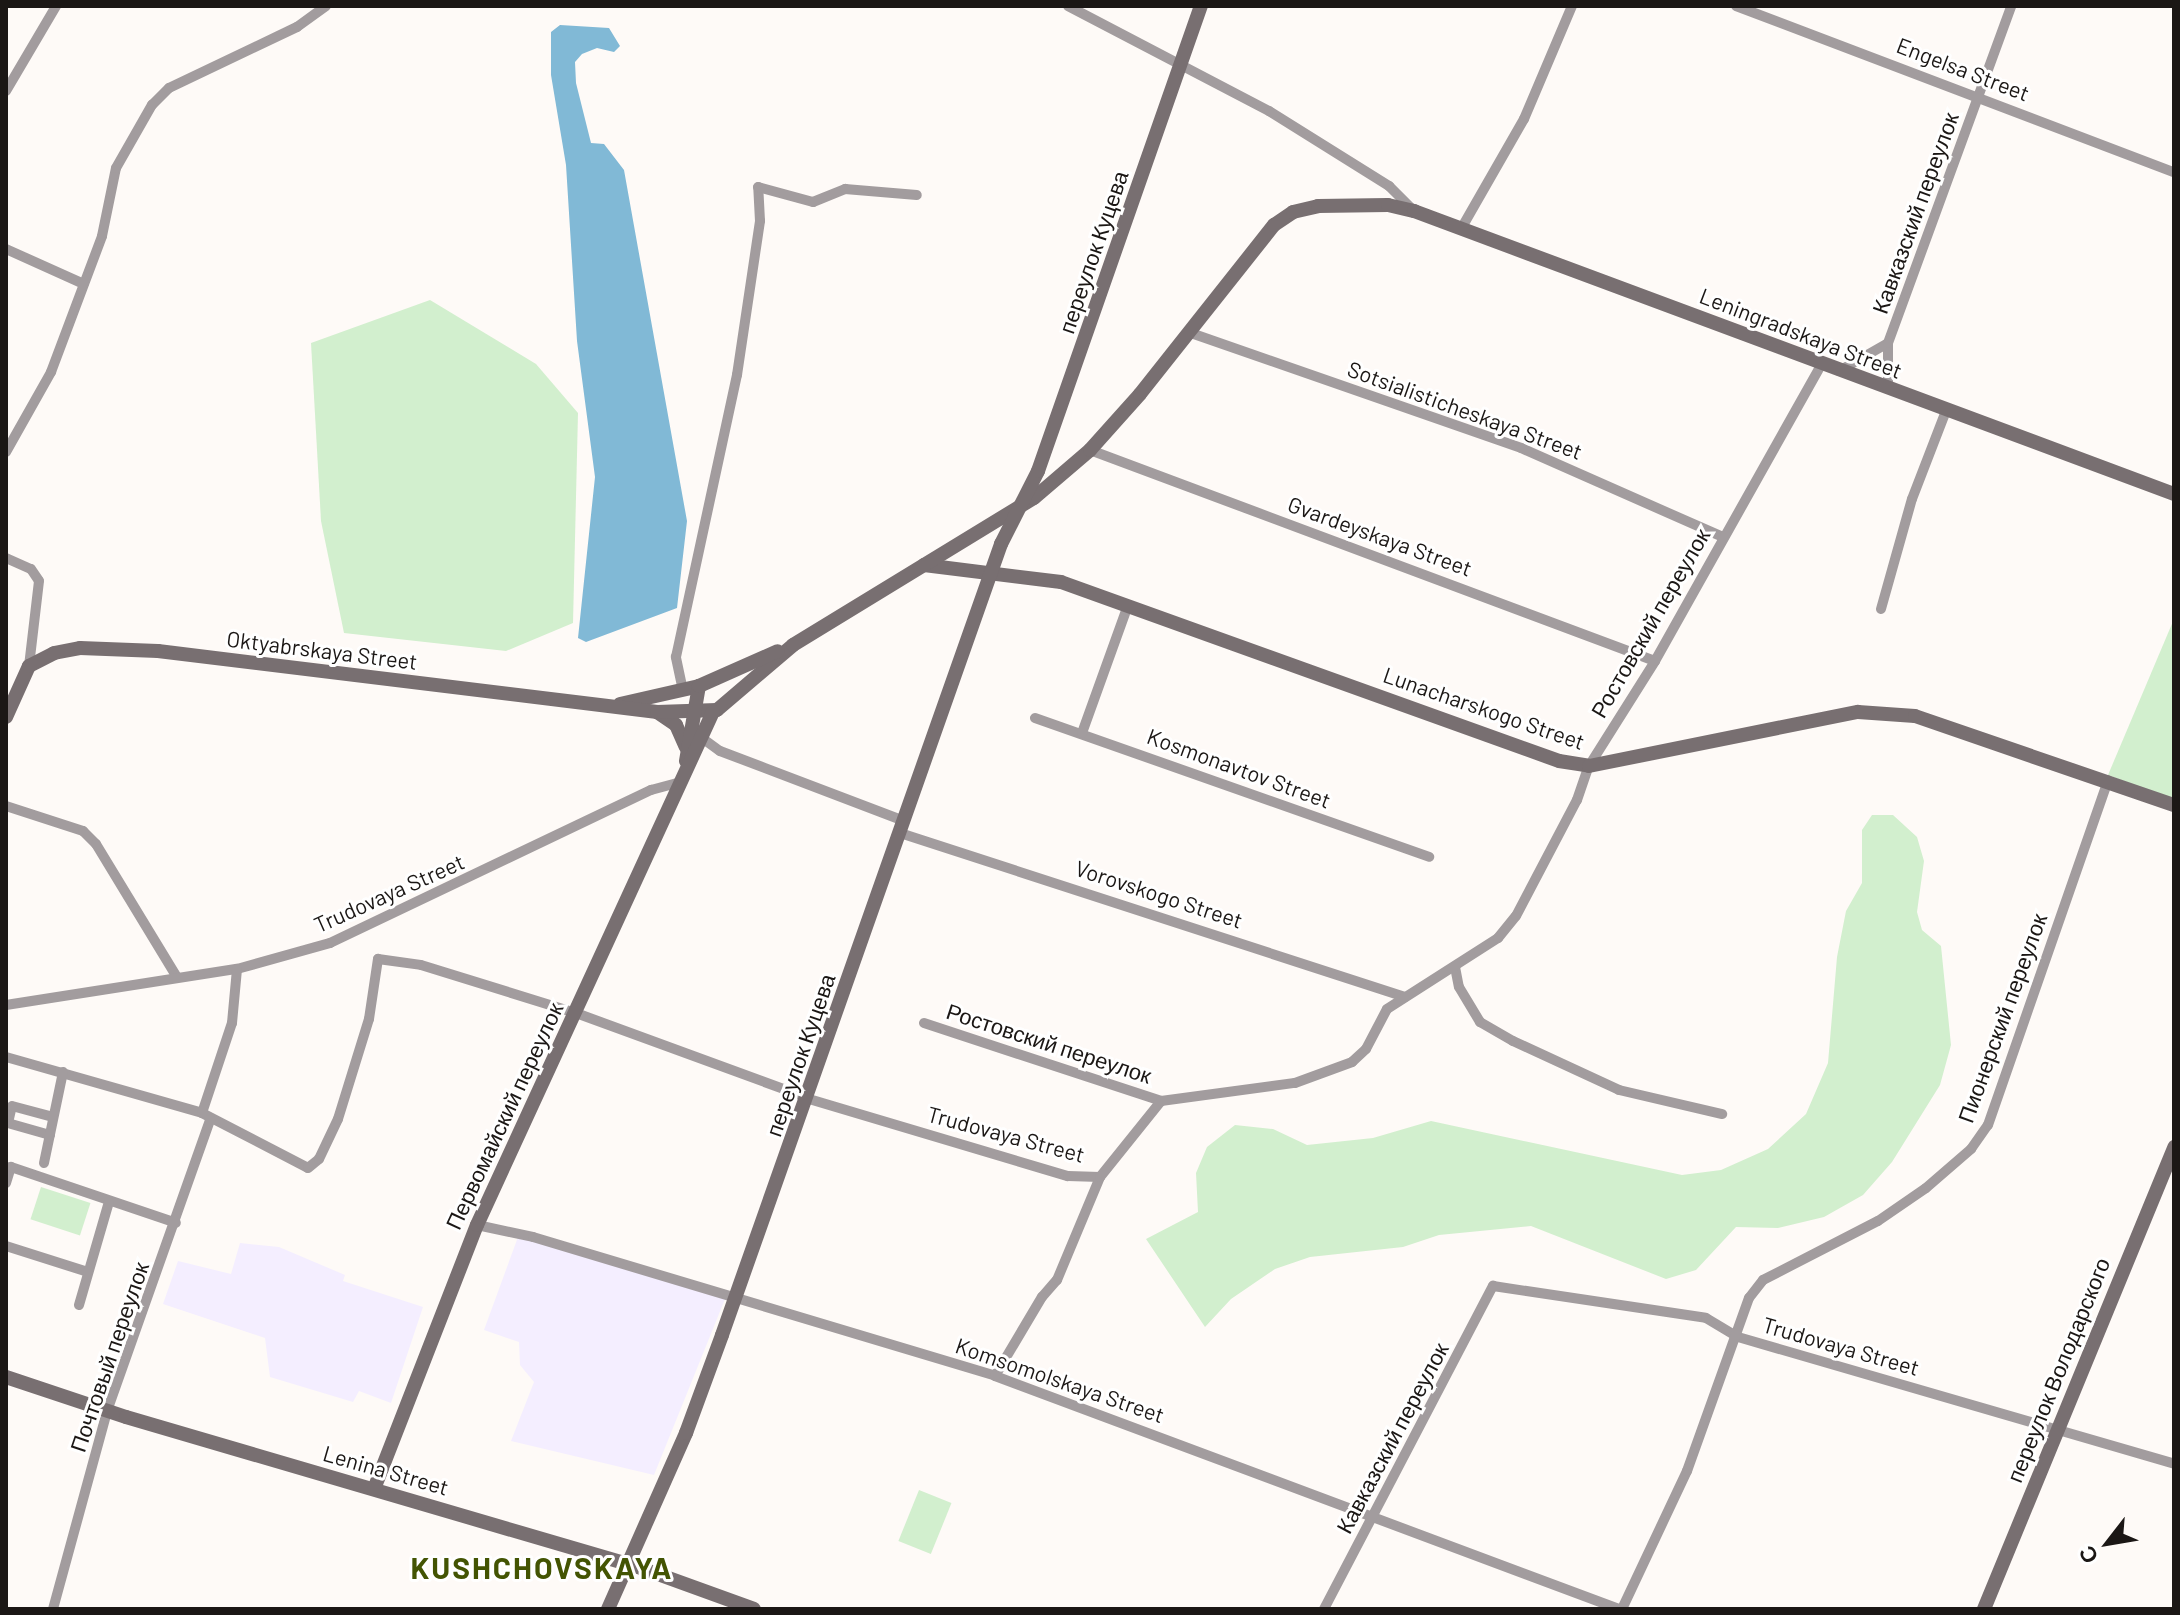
<!DOCTYPE html>
<html>
<head>
<meta charset="utf-8">
<style>
	body { margin:0 }
	#map { position:relative; width:2180px; height:1615px; overflow:hidden; background:#fefaf7; font-family:Barlow,sans-serif }
	div>[style] { position:absolute }
	[style*='--x'] { left:calc(var(--x)*1px); top:calc(var(--y)*1px); width:calc(var(--w)*1px); rotate:calc(var(--a)*1deg) }
	.commercial>* { inset:0; background:#f4eeff }
	.green>* { inset:0; background:#d2efce; transform-origin:0 0 }
	.water>* { inset:0; background:#81b9d6 }
	.street>* { height:10px; margin:-5px; padding:0 5px; transform-origin:5px; border-radius:5px; background:#a29c9e }
	.secondary>* { height:14px; margin:-7px; padding:0 7px; transform-origin:7px; border-radius:7px; background:#786f71 }
	span { translate:-50% -50%; white-space:nowrap; text-align:center; line-height:1.15; -webkit-text-stroke:6px #fff; paint-order:stroke }
	.street-label { font-size:22px; color:#1b1715 }
	.district-label { font-size:30px; color:#435403; font-weight:700; letter-spacing:2px }
	.frame { position:absolute; inset:0; border:8px solid #1b1715; pointer-events:none }
	.north { position:absolute; left:2068px; top:1503px; width:80px; height:80px; -webkit-text-stroke:6px #fff; paint-order:stroke; rotate:239deg; font-size:22px; font-weight:700; line-height:32px; text-align:center; color:#1b1715 }
	.north::after { content:''; display:block; margin:auto; width:28px; height:36px; background:#1b1715; clip-path:polygon(50% 0,100% 100%,50% 72%,0 100%) }
</style>
</head>
<body>
<div id="map">
	<div class="commercial">
		<i style="clip-path:polygon(518px 1237px,725px 1299px,654px 1475px,511px 1441px,534px 1382px,520px 1365px,519px 1342px,484px 1330px)"></i>
		<i style="clip-path:polygon(240px 1243px,279px 1247px,345px 1275px,343px 1281px,423px 1307px,391px 1403px,359px 1391px,353px 1402px,270px 1377px,265px 1338px,163px 1304px,178px 1261px,231px 1274px)"></i>
	</div>
	<div class="green">
		<i style="clip-path:polygon(430px 300px,536px 364px,578px 413px,573px 623px,506px 651px,344px 633px,321px 521px,311px 343px)"></i>
		<i style="clip-path:polygon(2174px 619px,2174px 800px,2108px 775px)"></i>
		<i style="clip-path:polygon(1872px 815px,1893px 815px,1917px 837px,1924px 861px,1917px 912px,1922px 930px,1941px 946px,1951px 1045px,1940px 1085px,1892px 1162px,1863px 1195px,1824px 1217px,1778px 1228px,1736px 1227px,1696px 1270px,1666px 1279px,1531px 1226px,1439px 1235px,1403px 1247px,1310px 1257px,1275px 1269px,1231px 1299px,1205px 1327px,1146px 1239px,1198px 1212px,1196px 1173px,1207px 1147px,1235px 1125px,1273px 1129px,1307px 1145px,1373px 1138px,1431px 1121px,1682px 1175px,1721px 1170px,1768px 1149px,1806px 1114px,1828px 1063px,1837px 957px,1846px 911px,1862px 883px,1862px 830px)"></i>
		<i style="left:41px;top:1187px;width:52px;height:34px;rotate:18deg"></i>
		<i style="left:919px;top:1490px;width:35px;height:55px;rotate:22deg"></i>
	</div>
	<div class="water">
		<i style="clip-path:polygon(560px 25px,609px 28px,620px 46px,614px 52px,597px 48px,582px 54px,575px 62px,576px 83px,591px 143px,604px 144px,624px 170px,687px 521px,677px 608px,586px 642px,578px 638px,595px 477px,577px 341px,566px 165px,551px 75px,551px 32px)"></i>
	</div>
	<div class="street">
		<i style="--x:1068;--y:6;--w:227;--a:27.6"></i>
		<i style="--x:1269;--y:111;--w:142;--a:32"></i>
		<i style="--x:1389;--y:186;--w:34;--a:45"></i>
		<i style="--x:1736;--y:6;--w:468;--a:20.8"></i>
		<i style="--x:6;--y:91;--w:99;--a:-59.5"></i>
		<i style="--x:1461;--y:229;--w:127;--a:-60.2"></i>
		<i style="--x:1524;--y:119;--w:123;--a:-67"></i>
		<i style="--x:6;--y:249;--w:85;--a:24.2"></i>
		<i style="--x:1188;--y:332;--w:353;--a:19.2"></i>
		<i style="--x:1521;--y:448;--w:221;--a:23.8"></i>
		<i style="--x:1839;--y:371;--w:56;--a:-29.7"></i>
		<i style="--x:1888;--y:389;--w:46;--a:-90"></i>
		<i style="--x:1888;--y:343;--w:359;--a:-69.9"></i>
		<i style="--x:1090;--y:450;--w:603;--a:20.48"></i>
		<i style="--x:6;--y:452;--w:92;--a:-60.6"></i>
		<i style="--x:51;--y:372;--w:145;--a:-69.4"></i>
		<i style="--x:102;--y:236;--w:69;--a:-78.4"></i>
		<i style="--x:116;--y:168;--w:73;--a:-60.3"></i>
		<i style="--x:152;--y:105;--w:24;--a:-45"></i>
		<i style="--x:169;--y:88;--w:142;--a:-25.5"></i>
		<i style="--x:297;--y:27;--w:36;--a:-36"></i>
		<i style="--x:6;--y:558;--w:27;--a:24"></i>
		<i style="--x:31;--y:569;--w:14;--a:56"></i>
		<i style="--x:39;--y:581;--w:86;--a:96.7"></i>
		<i style="--x:1881;--y:609;--w:114;--a:-74.3"></i>
		<i style="--x:1912;--y:499;--w:94;--a:-68.9"></i>
		<i style="--x:682;--y:686;--w:30;--a:-102"></i>
		<i style="--x:676;--y:657;--w:289;--a:-77.8"></i>
		<i style="--x:737;--y:375;--w:156;--a:-81.5"></i>
		<i style="--x:760;--y:221;--w:34;--a:-93"></i>
		<i style="--x:758;--y:187;--w:57;--a:15.3"></i>
		<i style="--x:813;--y:202;--w:35;--a:-22"></i>
		<i style="--x:845;--y:189;--w:72;--a:4.8"></i>
		<i style="--x:1035;--y:718;--w:418;--a:19.4"></i>
		<i style="--x:1082;--y:733;--w:136;--a:-70.2"></i>
		<i style="--x:702;--y:738;--w:22;--a:36"></i>
		<i style="--x:720;--y:751;--w:197;--a:20.8"></i>
		<i style="--x:6;--y:806;--w:81;--a:18"></i>
		<i style="--x:83;--y:831;--w:18;--a:45"></i>
		<i style="--x:96;--y:844;--w:156;--a:58.7"></i>
		<i style="--x:900;--y:833;--w:531;--a:17.99"></i>
		<i style="--x:1455;--y:967;--w:20;--a:79"></i>
		<i style="--x:1459;--y:987;--w:41;--a:59"></i>
		<i style="--x:1480;--y:1022;--w:38;--a:30"></i>
		<i style="--x:1513;--y:1041;--w:117;--a:24.8"></i>
		<i style="--x:1619;--y:1090;--w:106;--a:13.1"></i>
		<i style="--x:6;--y:1005;--w:234;--a:-8.9"></i>
		<i style="--x:237;--y:969;--w:97;--a:-15.6"></i>
		<i style="--x:330;--y:943;--w:356;--a:-25.5"></i>
		<i style="--x:651;--y:790;--w:27;--a:-15"></i>
		<i style="--x:924;--y:1023;--w:250;--a:18.2"></i>
		<i style="--x:6;--y:1057;--w:204;--a:15.9"></i>
		<i style="--x:202;--y:1113;--w:119;--a:27.4"></i>
		<i style="--x:308;--y:1168;--w:14;--a:-39"></i>
		<i style="--x:319;--y:1159;--w:44;--a:-64.6"></i>
		<i style="--x:338;--y:1119;--w:105;--a:-72.8"></i>
		<i style="--x:369;--y:1019;--w:61;--a:-81.5"></i>
		<i style="--x:378;--y:959;--w:43;--a:7.9"></i>
		<i style="--x:421;--y:965;--w:162;--a:17.2"></i>
		<i style="--x:576;--y:1013;--w:239;--a:20.1"></i>
		<i style="--x:809;--y:1099;--w:270;--a:16.6"></i>
		<i style="--x:1068;--y:1176;--w:32;--a:2"></i>
		<i style="--x:202;--y:1113;--w:95;--a:-71.6"></i>
		<i style="--x:232;--y:1023;--w:54;--a:-84.7"></i>
		<i style="--x:50;--y:1135;--w:44;--a:-164.1"></i>
		<i style="--x:8;--y:1123;--w:17;--a:-77"></i>
		<i style="--x:12;--y:1106;--w:42;--a:15"></i>
		<i style="--x:44;--y:1163;--w:93;--a:-78.2"></i>
		<i style="--x:6;--y:1183;--w:17;--a:-73"></i>
		<i style="--x:11;--y:1167;--w:174;--a:18.7"></i>
		<i style="--x:477;--y:1225;--w:57;--a:12.1"></i>
		<i style="--x:533;--y:1237;--w:482;--a:16.7"></i>
		<i style="--x:995;--y:1376;--w:666;--a:20.48"></i>
		<i style="--x:6;--y:1246;--w:86;--a:17.6"></i>
		<i style="--x:79;--y:1305;--w:107;--a:-73.8"></i>
		<i style="--x:995;--y:1376;--w:92;--a:-59.3"></i>
		<i style="--x:1042;--y:1297;--w:23;--a:-49"></i>
		<i style="--x:1057;--y:1280;--w:112;--a:-67.3"></i>
		<i style="--x:1100;--y:1177;--w:97;--a:-51.2"></i>
		<i style="--x:1161;--y:1101;--w:135;--a:-7.7"></i>
		<i style="--x:1295;--y:1083;--w:61;--a:-20.2"></i>
		<i style="--x:1352;--y:1062;--w:19;--a:-43"></i>
		<i style="--x:1366;--y:1049;--w:45;--a:-62.3"></i>
		<i style="--x:1387;--y:1009;--w:132;--a:-32.6"></i>
		<i style="--x:1498;--y:938;--w:28;--a:-51"></i>
		<i style="--x:1516;--y:916;--w:131;--a:-62.3"></i>
		<i style="--x:1577;--y:800;--w:36;--a:-71"></i>
		<i style="--x:1589;--y:766;--w:124;--a:-57.8"></i>
		<i style="--x:1655;--y:661;--w:339;--a:-60.7"></i>
		<i style="--x:53;--y:1609;--w:205;--a:-74.7"></i>
		<i style="--x:107;--y:1411;--w:309;--a:-70.5"></i>
		<i style="--x:1324;--y:1609;--w:365;--a:-62.4"></i>
		<i style="--x:1493;--y:1286;--w:215;--a:8.5"></i>
		<i style="--x:1706;--y:1318;--w:37;--a:31"></i>
		<i style="--x:1738;--y:1337;--w:454;--a:16.2"></i>
		<i style="--x:1622;--y:1609;--w:153;--a:-64.8"></i>
		<i style="--x:1687;--y:1471;--w:184;--a:-70.3"></i>
		<i style="--x:1749;--y:1298;--w:23;--a:-52"></i>
		<i style="--x:1763;--y:1280;--w:129;--a:-27.2"></i>
		<i style="--x:1878;--y:1221;--w:58;--a:-34.5"></i>
		<i style="--x:1926;--y:1188;--w:60;--a:-40.9"></i>
		<i style="--x:1971;--y:1149;--w:29;--a:-55"></i>
		<i style="--x:1988;--y:1125;--w:365;--a:-70.8"></i>
	</div>
	<div class="secondary">
		<i style="--x:924;--y:565;--w:138;--a:7.1"></i>
		<i style="--x:1061;--y:582;--w:529;--a:19.77"></i>
		<i style="--x:1559;--y:761;--w:30;--a:9"></i>
		<i style="--x:1589;--y:766;--w:274;--a:-11.4"></i>
		<i style="--x:1858;--y:712;--w:57;--a:4"></i>
		<i style="--x:1915;--y:716;--w:274;--a:19"></i>
		<i style="--x:620;--y:704;--w:81;--a:-12.8"></i>
		<i style="--x:657;--y:712;--w:23;--a:34"></i>
		<i style="--x:676;--y:725;--w:24;--a:66"></i>
		<i style="--x:6;--y:717;--w:56;--a:-65.7"></i>
		<i style="--x:29;--y:666;--w:28;--a:-27"></i>
		<i style="--x:54;--y:653;--w:26;--a:-11"></i>
		<i style="--x:80;--y:648;--w:78;--a:2.2"></i>
		<i style="--x:158;--y:651;--w:503;--a:6.97"></i>
		<i style="--x:657;--y:712;--w:60;--a:-1.9"></i>
		<i style="--x:717;--y:710;--w:100;--a:-40.5"></i>
		<i style="--x:793;--y:645;--w:282;--a:-31.4"></i>
		<i style="--x:1034;--y:498;--w:74;--a:-40.6"></i>
		<i style="--x:1090;--y:450;--w:75;--a:-48.2"></i>
		<i style="--x:1140;--y:394;--w:216;--a:-51.6"></i>
		<i style="--x:1274;--y:225;--w:23;--a:-34"></i>
		<i style="--x:1293;--y:212;--w:26;--a:-13"></i>
		<i style="--x:1318;--y:206;--w:70;--a:-0.8"></i>
		<i style="--x:1388;--y:205;--w:27;--a:13"></i>
		<i style="--x:1414;--y:211;--w:811;--a:20.42"></i>
		<i style="--x:686;--y:761;--w:76;--a:-80.2"></i>
		<i style="--x:699;--y:686;--w:86;--a:-23.9"></i>
		<i style="--x:6;--y:1377;--w:126;--a:18.4"></i>
		<i style="--x:126;--y:1417;--w:537;--a:16.34"></i>
		<i style="--x:641;--y:1568;--w:120;--a:19.9"></i>
		<i style="--x:374;--y:1489;--w:283;--a:-68.7"></i>
		<i style="--x:477;--y:1225;--w:565;--a:-65.3"></i>
		<i style="--x:608;--y:1609;--w:193;--a:-66.1"></i>
		<i style="--x:686;--y:1433;--w:104;--a:-69.8"></i>
		<i style="--x:722;--y:1335;--w:839;--a:-70.57"></i>
		<i style="--x:1001;--y:544;--w:82;--a:-63.1"></i>
		<i style="--x:1038;--y:471;--w:493;--a:-70.7"></i>
		<i style="--x:1984;--y:1609;--w:500;--a:-67.6"></i>
	</div>
	<div class="street-label">
		<span style="left:1963px;top:69px;rotate:21deg">Engelsa Street</span>
		<span style="left:1915px;top:213px;rotate:-70deg">Кавказский переулок</span>
		<span style="left:1093px;top:252px;rotate:-71deg">переулок Куцева</span>
		<span style="left:1801px;top:333px;rotate:21deg">Leningradskaya Street</span>
		<span style="left:1465px;top:410px;rotate:20deg">Sotsialisticheskaya Street</span>
		<span style="left:1380px;top:536px;rotate:20deg">Gvardeyskaya Street</span>
		<span style="left:1650px;top:623px;rotate:-60deg">Ростовский переулок</span>
		<span style="left:322px;top:650px;rotate:7deg">Oktyabrskaya Street</span>
		<span style="left:1484px;top:708px;rotate:19deg">Lunacharskogo Street</span>
		<span style="left:1239px;top:768px;rotate:20deg">Kosmonavtov Street</span>
		<span style="left:389px;top:893px;rotate:-24deg">Trudovaya Street</span>
		<span style="left:1159px;top:894px;rotate:18deg">Vorovskogo Street</span>
		<span style="left:2002px;top:1018px;rotate:-70deg">Пионерский переулок</span>
		<span style="left:1049px;top:1043px;rotate:18deg">Ростовский переулок</span>
		<span style="left:800px;top:1055px;rotate:-71deg">переулок Куцева</span>
		<span style="left:504px;top:1116px;rotate:-65deg">Первомайский переулок</span>
		<span style="left:1006px;top:1134px;rotate:15deg">Trudovaya Street</span>
		<span style="left:1841px;top:1346px;rotate:16deg">Trudovaya Street</span>
		<span style="left:109px;top:1357px;rotate:-71deg">Почтовый переулок</span>
		<span style="left:2058px;top:1370px;rotate:-68deg">переулок Володарского</span>
		<span style="left:1060px;top:1380px;rotate:19deg">Komsomolskaya Street</span>
		<span style="left:1392px;top:1438px;rotate:-62deg">Кавказский переулок</span>
		<span style="left:386px;top:1470px;rotate:16deg">Lenina Street</span>
	</div>
	<div class="district-label">
		<span style="left:542px;top:1567px">KUSHCHOVSKAYA</span>
	</div>
	<div class="frame"></div>
	<div class="north">С</div>
</div>
</body>
</html>
